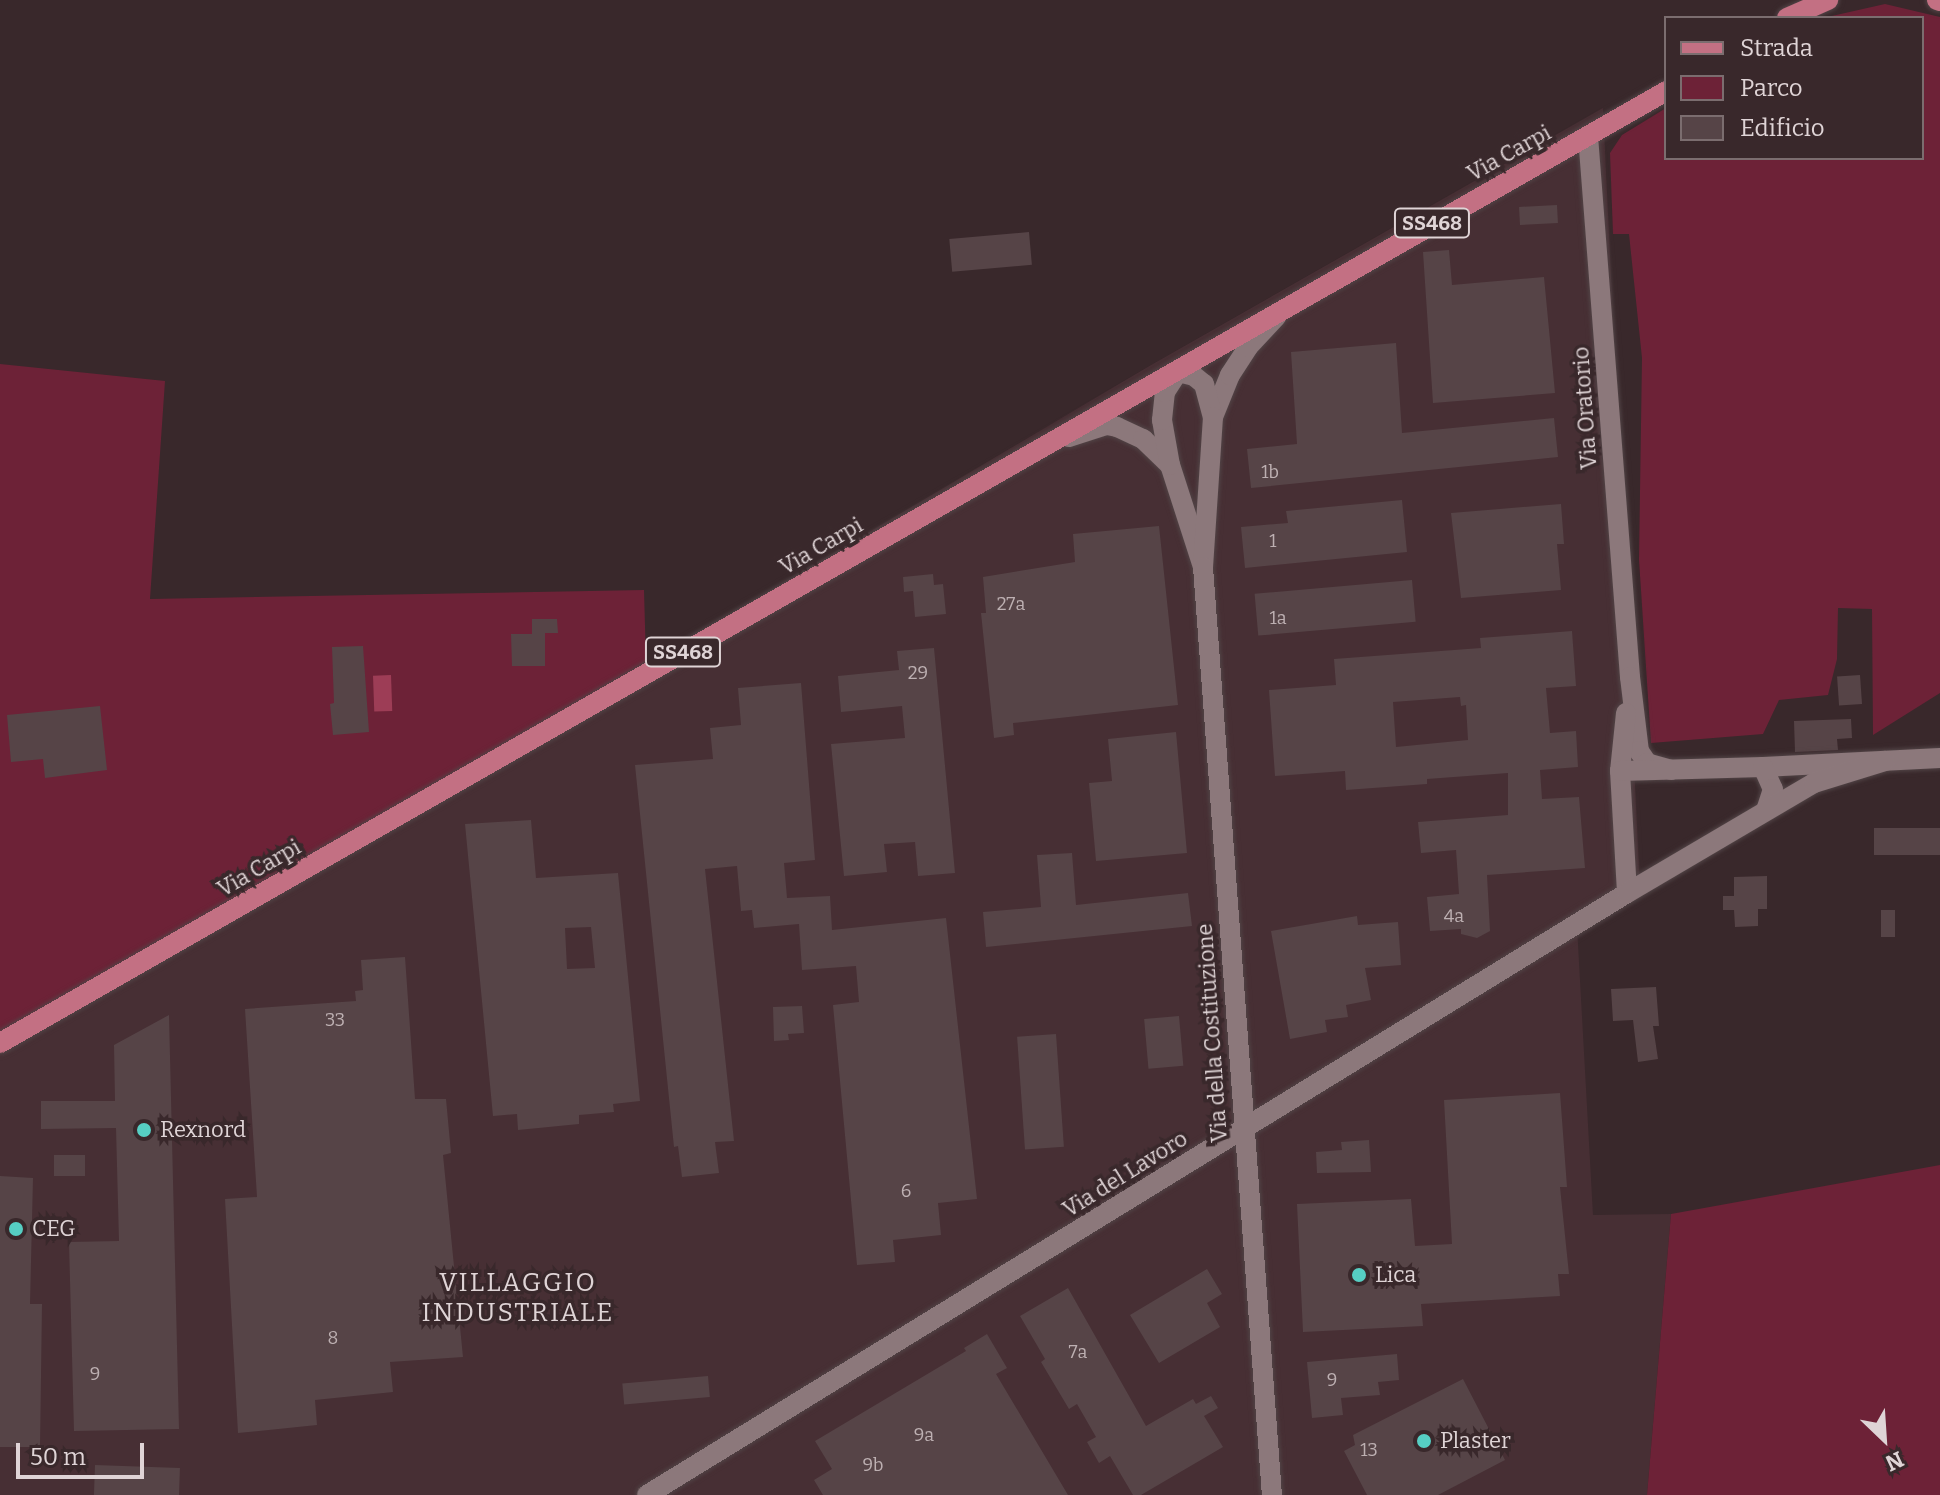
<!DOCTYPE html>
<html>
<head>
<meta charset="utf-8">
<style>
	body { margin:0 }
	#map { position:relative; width:1940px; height:1495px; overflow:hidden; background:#39282b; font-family:Bitter,serif }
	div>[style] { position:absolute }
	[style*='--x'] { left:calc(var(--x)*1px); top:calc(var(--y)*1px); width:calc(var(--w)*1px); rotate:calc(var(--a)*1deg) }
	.built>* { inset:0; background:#472f34 }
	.green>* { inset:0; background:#6d2237 }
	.water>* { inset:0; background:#9d3d56; transform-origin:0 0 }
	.building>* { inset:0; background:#564447; transform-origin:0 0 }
	.roads { filter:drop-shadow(0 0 2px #514446) drop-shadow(0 0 2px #514446) }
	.street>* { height:20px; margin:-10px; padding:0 10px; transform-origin:10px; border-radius:10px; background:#8c787b }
	.primary>* { height:20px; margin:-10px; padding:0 10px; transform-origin:10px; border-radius:10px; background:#c37083 }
	.dots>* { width:22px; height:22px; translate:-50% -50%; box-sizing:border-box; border:4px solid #39282b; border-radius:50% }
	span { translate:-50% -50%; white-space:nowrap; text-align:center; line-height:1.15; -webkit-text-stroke:7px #39282b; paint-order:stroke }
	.number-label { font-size:18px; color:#bdb0b2 }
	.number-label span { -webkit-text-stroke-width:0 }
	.shield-label span { padding:2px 6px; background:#39282b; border:2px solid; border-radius:6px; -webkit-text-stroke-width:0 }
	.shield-label { font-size:20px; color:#dfd4d6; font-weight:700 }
	.street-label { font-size:22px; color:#dfd4d6 }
	.poi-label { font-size:22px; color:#dfd4d6 }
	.left { translate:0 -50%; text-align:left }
	.quarter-label { font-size:26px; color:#dfd4d6; letter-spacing:2px }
	.legend { position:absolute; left:1664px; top:16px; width:260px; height:144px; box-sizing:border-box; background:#39282b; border:2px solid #7b6d6f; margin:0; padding:10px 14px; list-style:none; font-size:24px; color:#dfd4d6 }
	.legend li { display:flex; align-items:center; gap:16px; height:40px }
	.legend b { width:40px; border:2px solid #7b6d6f }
	.north { position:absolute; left:1844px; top:1399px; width:80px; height:80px; -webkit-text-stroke:6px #39282b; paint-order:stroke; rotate:155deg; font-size:22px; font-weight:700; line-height:32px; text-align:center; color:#dfd4d6 }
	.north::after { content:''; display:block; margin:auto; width:28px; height:36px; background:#dfd4d6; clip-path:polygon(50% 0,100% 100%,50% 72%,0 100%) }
	.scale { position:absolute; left:16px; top:1443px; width:128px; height:36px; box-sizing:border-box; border:4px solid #dfd4d6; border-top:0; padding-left:10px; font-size:24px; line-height:28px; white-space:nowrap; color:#dfd4d6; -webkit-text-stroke:6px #39282b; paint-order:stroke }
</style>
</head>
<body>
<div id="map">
	<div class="built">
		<i style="clip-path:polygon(1603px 108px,1640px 890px,1577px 926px,1593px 1215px,1671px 1214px,1647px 1495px,0 1495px,0 1038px,702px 631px,1151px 365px)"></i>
	</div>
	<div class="green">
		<i style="clip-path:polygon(1885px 4px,1940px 17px,1940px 693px,1873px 735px,1872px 609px,1838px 608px,1837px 659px,1828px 695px,1779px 700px,1763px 734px,1651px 743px,1639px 560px,1642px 358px,1629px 234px,1613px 234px,1610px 153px,1622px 135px,1666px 108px,1666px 158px,1922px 158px,1922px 18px,1823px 18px)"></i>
		<i style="clip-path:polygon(0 364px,165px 381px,150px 599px,644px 590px,646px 662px,0 1037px)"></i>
		<i style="clip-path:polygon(1940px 1165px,1940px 1495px,1647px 1495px,1671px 1214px)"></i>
	</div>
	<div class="water">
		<i style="left:391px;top:675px;width:36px;height:18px;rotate:88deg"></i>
	</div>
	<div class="building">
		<i style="left:1557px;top:205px;width:18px;height:38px;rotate:87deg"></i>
		<i style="left:1029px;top:232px;width:33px;height:80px;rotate:85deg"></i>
		<i style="clip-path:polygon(1449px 250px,1452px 285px,1544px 277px,1555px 393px,1433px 403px,1423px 252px)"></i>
		<i style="clip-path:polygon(1396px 343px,1402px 433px,1554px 418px,1558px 457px,1251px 488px,1247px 449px,1297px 444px,1291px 352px)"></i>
		<i style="clip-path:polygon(1402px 500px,1407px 552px,1245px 568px,1241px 527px,1288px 523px,1286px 511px)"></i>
		<i style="clip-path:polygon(1561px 504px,1564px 544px,1557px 544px,1561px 590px,1461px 598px,1451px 513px)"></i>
		<i style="clip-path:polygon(1159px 526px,1178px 705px,1013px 723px,1014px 735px,994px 738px,981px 613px,986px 613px,983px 577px,1075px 562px,1073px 534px)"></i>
		<i style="clip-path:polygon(933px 574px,934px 585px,943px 584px,946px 614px,915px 617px,913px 591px,904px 592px,903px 577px)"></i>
		<i style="left:1412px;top:580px;width:42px;height:158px;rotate:85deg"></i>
		<i style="clip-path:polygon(532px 619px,557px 619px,558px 633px,545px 633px,545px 666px,512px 666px,511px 634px,532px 634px)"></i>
		<i style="clip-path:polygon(evenodd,1572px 631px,1576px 686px,1546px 688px,1550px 733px,1576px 731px,1578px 767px,1540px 770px,1542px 799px,1579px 797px,1585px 868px,1487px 875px,1490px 931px,1477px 938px,1461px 934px,1461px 929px,1430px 931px,1427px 897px,1459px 894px,1456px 850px,1421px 853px,1418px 822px,1508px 815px,1508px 773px,1427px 779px,1427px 784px,1346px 790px,1345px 771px,1275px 776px,1269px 690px,1336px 685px,1334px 659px,1481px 648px,1480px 638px,1572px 631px,1460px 697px,1461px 706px,1466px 705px,1468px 740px,1396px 747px,1393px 702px,1460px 697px)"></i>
		<i style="clip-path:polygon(363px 646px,369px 732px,333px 735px,330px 704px,334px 703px,332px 647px)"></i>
		<i style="clip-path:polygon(934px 648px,955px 873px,918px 876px,915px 842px,884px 844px,887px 872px,844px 876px,831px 744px,905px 738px,902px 706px,841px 712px,838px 676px,899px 670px,897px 651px)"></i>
		<i style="left:1860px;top:675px;width:29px;height:23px;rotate:86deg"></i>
		<i style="clip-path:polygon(801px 683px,815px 860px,784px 863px,787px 898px,830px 896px,832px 930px,946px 918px,977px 1199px,938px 1203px,941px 1235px,893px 1240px,895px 1262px,857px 1265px,833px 1005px,859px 1002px,856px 966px,802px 970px,799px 924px,754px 928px,752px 910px,741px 911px,737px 866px,705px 869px,734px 1141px,715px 1142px,719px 1173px,682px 1177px,678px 1146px,674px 1147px,635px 765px,713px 759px,710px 728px,741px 725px,738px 688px)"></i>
		<i style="clip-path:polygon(100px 706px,107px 770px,45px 778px,43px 759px,11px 762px,7px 715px)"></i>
		<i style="clip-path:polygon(1851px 719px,1852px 738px,1837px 739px,1838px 750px,1795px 752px,1794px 721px)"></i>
		<i style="clip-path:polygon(1176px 732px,1187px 853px,1096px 861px,1089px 783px,1112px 781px,1108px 739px)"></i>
		<i style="clip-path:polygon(evenodd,531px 820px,536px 878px,618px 873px,640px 1101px,613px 1104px,614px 1112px,579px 1115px,579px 1124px,518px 1130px,517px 1114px,493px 1116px,465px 824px,531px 820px,591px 927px,595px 968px,567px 969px,565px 928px,591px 927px)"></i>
		<i style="left:1940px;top:828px;width:27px;height:66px;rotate:90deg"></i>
		<i style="clip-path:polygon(1072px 853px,1076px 905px,1188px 893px,1192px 926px,986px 947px,983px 912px,1041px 907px,1037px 855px)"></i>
		<i style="clip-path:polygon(1767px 876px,1767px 909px,1758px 909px,1758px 926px,1735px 927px,1734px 910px,1723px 910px,1723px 896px,1734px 896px,1734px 877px)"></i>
		<i style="left:1881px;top:910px;width:14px;height:27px"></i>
		<i style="clip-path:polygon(1357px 916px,1358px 925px,1398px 922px,1401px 965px,1365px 968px,1371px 1000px,1346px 1005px,1348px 1017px,1325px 1020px,1327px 1032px,1290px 1039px,1271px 931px)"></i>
		<i style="clip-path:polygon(405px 957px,415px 1099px,446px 1099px,451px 1153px,443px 1155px,463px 1357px,390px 1362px,393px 1392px,315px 1400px,317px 1425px,238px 1433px,225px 1199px,257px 1197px,245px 1009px,356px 1001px,355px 991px,363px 990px,361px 960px)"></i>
		<i style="clip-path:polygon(1656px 987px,1659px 1026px,1653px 1026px,1658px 1059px,1638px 1062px,1633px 1020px,1613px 1021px,1611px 989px)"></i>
		<i style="clip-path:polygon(802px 1006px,804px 1033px,788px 1034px,789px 1040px,774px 1041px,773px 1007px)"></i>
		<i style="clip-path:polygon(169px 1015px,179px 1429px,74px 1431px,69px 1242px,119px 1241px,116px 1128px,41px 1129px,41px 1101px,115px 1101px,114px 1045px)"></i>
		<i style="left:1179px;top:1016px;width:50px;height:35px;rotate:85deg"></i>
		<i style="left:1056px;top:1034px;width:113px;height:39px;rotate:86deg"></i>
		<i style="clip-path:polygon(1560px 1093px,1567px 1187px,1560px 1187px,1569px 1274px,1558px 1274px,1560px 1296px,1421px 1304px,1423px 1326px,1303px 1332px,1297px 1204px,1411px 1199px,1415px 1246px,1452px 1244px,1444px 1100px)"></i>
		<i style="clip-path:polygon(1369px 1140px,1371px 1172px,1317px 1173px,1316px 1152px,1342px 1150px,1341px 1142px)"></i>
		<i style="left:54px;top:1155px;width:31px;height:21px"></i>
		<i style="clip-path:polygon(0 1176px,33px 1178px,30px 1304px,42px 1304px,40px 1447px,0 1447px)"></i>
		<i style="clip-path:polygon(1207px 1269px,1222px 1294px,1207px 1303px,1220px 1327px,1159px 1363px,1130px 1315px)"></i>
		<i style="clip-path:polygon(1068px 1288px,1146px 1426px,1193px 1399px,1196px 1404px,1211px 1396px,1218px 1408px,1204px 1416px,1223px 1447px,1141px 1495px,1133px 1495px,1110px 1456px,1099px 1463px,1087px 1442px,1096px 1437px,1077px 1404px,1069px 1409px,1041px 1362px,1045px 1359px,1020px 1316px)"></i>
		<i style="clip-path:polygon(987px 1334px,1007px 1368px,996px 1374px,1068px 1495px,823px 1495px,814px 1480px,832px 1469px,815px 1441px,966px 1351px,964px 1348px)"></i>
		<i style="clip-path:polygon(1397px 1354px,1399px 1380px,1378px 1382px,1380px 1395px,1341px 1398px,1343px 1415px,1312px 1418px,1307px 1362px)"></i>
		<i style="left:708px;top:1376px;width:21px;height:86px;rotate:85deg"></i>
		<i style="clip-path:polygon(1463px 1379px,1505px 1460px,1438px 1495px,1367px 1495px,1344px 1451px,1355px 1445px,1353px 1435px)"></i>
		<i style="left:95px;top:1465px;width:85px;height:30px;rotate:2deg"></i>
	</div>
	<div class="roads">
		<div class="street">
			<i style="--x:1588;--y:136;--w:543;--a:85.56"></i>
			<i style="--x:1630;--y:677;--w:75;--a:83.1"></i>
			<i style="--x:1639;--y:751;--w:14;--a:56"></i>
			<i style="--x:1647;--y:763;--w:25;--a:16"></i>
			<i style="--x:1213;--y:417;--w:45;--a:-68"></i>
			<i style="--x:1230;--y:375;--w:33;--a:-57"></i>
			<i style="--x:1248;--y:347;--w:41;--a:-47"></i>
			<i style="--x:1069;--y:437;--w:40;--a:-18"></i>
			<i style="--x:1107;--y:425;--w:10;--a:11"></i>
			<i style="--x:1117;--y:427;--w:29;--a:25"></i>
			<i style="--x:1143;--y:439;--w:37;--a:44"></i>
			<i style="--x:1203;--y:567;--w:107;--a:-107.9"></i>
			<i style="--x:1170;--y:465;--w:46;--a:-100.1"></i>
			<i style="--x:1162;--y:420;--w:28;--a:-84"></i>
			<i style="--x:1165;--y:392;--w:24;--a:-57"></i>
			<i style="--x:1178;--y:372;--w:16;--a:14"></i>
			<i style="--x:1194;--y:376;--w:13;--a:39"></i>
			<i style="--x:1204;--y:384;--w:34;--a:75"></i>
			<i style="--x:1213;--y:417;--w:150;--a:93.8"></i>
			<i style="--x:1203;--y:567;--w:931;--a:85.75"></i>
			<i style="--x:1626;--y:713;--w:58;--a:95.9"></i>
			<i style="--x:1620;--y:771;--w:122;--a:86.7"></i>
			<i style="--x:1763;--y:767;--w:177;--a:-2.9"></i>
			<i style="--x:1620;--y:771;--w:143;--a:-1.6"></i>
			<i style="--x:1763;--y:767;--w:24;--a:66"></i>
			<i style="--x:1773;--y:789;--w:23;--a:108"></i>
			<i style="--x:647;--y:1495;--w:1150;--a:-31.56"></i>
			<i style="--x:1627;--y:893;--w:217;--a:-30.5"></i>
			<i style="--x:1814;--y:783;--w:74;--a:-17.2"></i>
		</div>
		<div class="primary">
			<i style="--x:1937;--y:0;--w:3;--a:18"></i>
			<i style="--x:1787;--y:18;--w:45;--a:-23.7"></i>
			<i style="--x:0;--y:1043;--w:1919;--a:-29.74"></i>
		</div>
	</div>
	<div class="dots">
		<i style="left:144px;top:1130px;background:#56cec3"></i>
		<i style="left:16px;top:1229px;background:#56cec3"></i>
		<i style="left:1359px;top:1275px;background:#56cec3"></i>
		<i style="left:1424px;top:1441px;background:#56cec3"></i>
	</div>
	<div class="number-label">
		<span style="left:1270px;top:472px">1b</span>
		<span style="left:1273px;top:541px">1</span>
		<span style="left:1011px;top:604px">27a</span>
		<span style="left:1278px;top:618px">1a</span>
		<span style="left:918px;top:673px">29</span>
		<span style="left:1454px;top:916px">4a</span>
		<span style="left:335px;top:1020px">33</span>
		<span style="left:906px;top:1191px">6</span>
		<span style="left:333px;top:1338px">8</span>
		<span style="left:1078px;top:1352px">7a</span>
		<span style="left:95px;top:1374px">9</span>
		<span style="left:1332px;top:1380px">9</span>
		<span style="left:924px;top:1435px">9a</span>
		<span style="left:1369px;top:1450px">13</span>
		<span style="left:873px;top:1465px">9b</span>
	</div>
	<div class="shield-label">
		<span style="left:1432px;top:223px">SS468</span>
		<span style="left:683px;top:652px">SS468</span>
	</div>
	<div class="street-label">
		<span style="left:1509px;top:153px;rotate:-29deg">Via Carpi</span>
		<span style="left:1585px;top:408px;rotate:-94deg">Via Oratorio</span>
		<span style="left:821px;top:546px;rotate:-30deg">Via Carpi</span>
		<span style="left:259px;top:868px;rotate:-30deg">Via Carpi</span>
		<span style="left:1212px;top:1033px;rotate:-94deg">Via della Costituzione</span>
		<span style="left:1125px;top:1174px;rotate:-32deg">Via del Lavoro</span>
	</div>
	<div class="poi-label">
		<span class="left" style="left:160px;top:1130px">Rexnord</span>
		<span class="left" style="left:32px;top:1229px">CEG</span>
		<span class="left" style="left:1375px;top:1275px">Lica</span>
		<span class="left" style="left:1440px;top:1441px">Plaster</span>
	</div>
	<div class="quarter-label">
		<span style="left:518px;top:1298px">VILLAGGIO<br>INDUSTRIALE</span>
	</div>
	<ul class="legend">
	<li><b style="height:10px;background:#c37083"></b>Strada</li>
	<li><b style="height:22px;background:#6d2237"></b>Parco</li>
	<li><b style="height:22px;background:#564447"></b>Edificio</li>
	</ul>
	<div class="north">N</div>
	<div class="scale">50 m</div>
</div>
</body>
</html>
